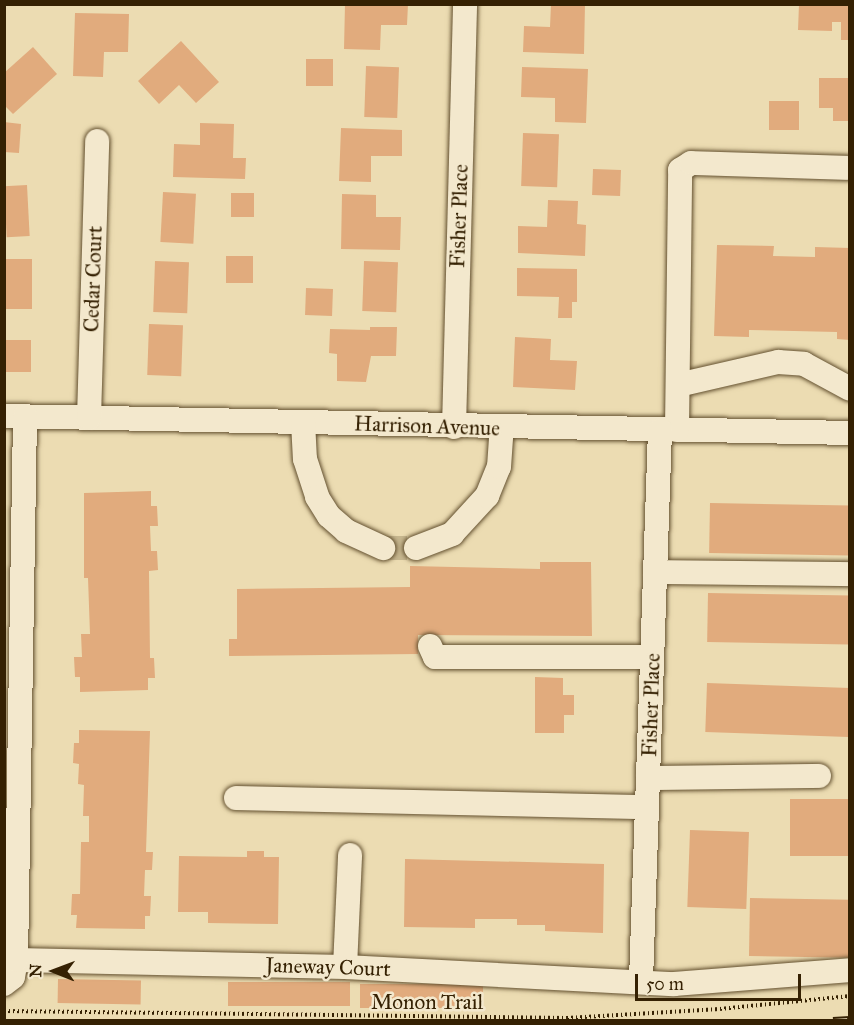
<!DOCTYPE html>
<html>
<head>
<meta charset="utf-8">
<style>
	body { margin:0 }
	#map { position:relative; width:854px; height:1025px; overflow:hidden; background:#ecdcb2; font-family:"IM FELL Great Primer",serif }
	div>[style] { position:absolute }
	[style*='--x'] { left:calc(var(--x)*1px); top:calc(var(--y)*1px); width:calc(var(--w)*1px); rotate:calc(var(--a)*1deg) }
	.building>* { inset:0; background:#e1ab7d; transform-origin:0 0 }
	.minor-tunnel>* { height:24px; margin-top:-12px; transform-origin:0; background:repeating-linear-gradient(90deg,#c7b78f 0 24px,transparent 0 36px) }
	.path>* { height:4px; margin-top:-2px; transform-origin:0; background:repeating-linear-gradient(90deg,#352103 0 1.5px,transparent 0 4.5px) }
	.roads { filter:drop-shadow(0 0 2px #63502f) drop-shadow(0 0 2px #63502f) }
	.minor>* { height:24px; margin:-12px; padding:0 12px; transform-origin:12px; border-radius:12px; background:#f3e8cd }
	.rail>* { height:7px; margin-top:-3.5px; transform-origin:0; background:repeating-linear-gradient(90deg,#f3e8cd 0 14px,#352103 0 28px); box-sizing:border-box; border-block:2px solid #352103 }
	span { translate:-50% -50%; white-space:nowrap; text-align:center; line-height:1.15; -webkit-text-stroke:5px #f3e8cd; paint-order:stroke }
	.street-label { font-size:21px; color:#352103 }
	.frame { position:absolute; inset:0; border:6px solid #352103; pointer-events:none }
	.north { position:absolute; left:24px; top:941px; width:60px; height:60px; -webkit-text-stroke:4px #f3e8cd; paint-order:stroke; rotate:271deg; font-size:16px; font-weight:700; line-height:24px; text-align:center; color:#352103 }
	.north::after { content:''; display:block; margin:auto; width:21px; height:27px; background:#352103; clip-path:polygon(50% 0,100% 100%,50% 72%,0 100%) }
	.scale { position:absolute; left:635px; top:974px; width:166px; height:27px; box-sizing:border-box; border:3px solid #352103; border-top:0; padding-left:8px; font-size:18px; line-height:21px; white-space:nowrap; color:#352103; -webkit-text-stroke:4px #f3e8cd; paint-order:stroke }
</style>
</head>
<body>
<div id="map">
	<div class="building">
		<i style="clip-path:polygon(345px 4px,408px 4px,407px 25px,381px 25px,380px 50px,344px 49px)"></i>
		<i style="clip-path:polygon(551px 4px,585px 4px,584px 54px,523px 52px,524px 26px,550px 27px)"></i>
		<i style="clip-path:polygon(799px 4px,850px 5px,850px 40px,841px 40px,841px 22px,832px 22px,832px 31px,798px 30px)"></i>
		<i style="clip-path:polygon(75px 13px,129px 14px,128px 52px,104px 52px,103px 77px,73px 76px)"></i>
		<i style="clip-path:polygon(181px 41px,219px 82px,196px 103px,179px 85px,159px 104px,138px 81px)"></i>
		<i style="clip-path:polygon(33px 47px,57px 74px,13px 114px,4px 105px,4px 73px)"></i>
		<i style="left:306px;top:59px;width:27px;height:27px"></i>
		<i style="left:366px;top:66px;width:33px;height:51px;rotate:2deg"></i>
		<i style="clip-path:polygon(522px 67px,588px 69px,586px 123px,555px 122px,555px 98px,521px 97px)"></i>
		<i style="clip-path:polygon(819px 78px,850px 78px,850px 121px,833px 121px,833px 108px,819px 108px)"></i>
		<i style="left:769px;top:101px;width:30px;height:29px"></i>
		<i style="clip-path:polygon(4px 122px,21px 124px,19px 153px,4px 152px)"></i>
		<i style="clip-path:polygon(200px 123px,234px 124px,233px 158px,246px 158px,245px 179px,173px 177px,174px 144px,200px 145px)"></i>
		<i style="clip-path:polygon(341px 128px,402px 130px,402px 156px,371px 156px,371px 182px,339px 181px)"></i>
		<i style="left:523px;top:133px;width:36px;height:53px;rotate:2deg"></i>
		<i style="left:593px;top:169px;width:28px;height:26px;rotate:2deg"></i>
		<i style="left:27px;top:185px;width:51px;height:23px;rotate:87deg"></i>
		<i style="left:163px;top:192px;width:33px;height:50px;rotate:3deg"></i>
		<i style="left:231px;top:193px;width:23px;height:24px"></i>
		<i style="clip-path:polygon(342px 194px,376px 195px,376px 217px,401px 217px,400px 250px,341px 249px)"></i>
		<i style="clip-path:polygon(548px 200px,578px 201px,577px 224px,586px 225px,585px 256px,518px 253px,518px 226px,547px 227px)"></i>
		<i style="clip-path:polygon(717px 245px,774px 246px,773px 256px,815px 257px,815px 247px,850px 248px,850px 340px,837px 339px,837px 332px,749px 330px,749px 337px,714px 336px)"></i>
		<i style="left:226px;top:256px;width:27px;height:27px"></i>
		<i style="left:4px;top:259px;width:28px;height:50px"></i>
		<i style="left:155px;top:261px;width:34px;height:51px;rotate:2deg"></i>
		<i style="left:364px;top:261px;width:34px;height:50px;rotate:2deg"></i>
		<i style="clip-path:polygon(517px 268px,577px 269px,577px 302px,572px 302px,572px 318px,558px 318px,559px 297px,517px 296px)"></i>
		<i style="left:306px;top:288px;width:27px;height:27px;rotate:2deg"></i>
		<i style="left:149px;top:324px;width:34px;height:51px;rotate:2deg"></i>
		<i style="clip-path:polygon(370px 327px,397px 327px,396px 356px,371px 356px,366px 382px,337px 381px,337px 354px,329px 353px,330px 329px,370px 330px)"></i>
		<i style="clip-path:polygon(515px 337px,551px 339px,550px 360px,577px 361px,575px 390px,513px 387px)"></i>
		<i style="left:4px;top:340px;width:27px;height:32px"></i>
		<i style="clip-path:polygon(151px 491px,151px 506px,157px 506px,158px 526px,150px 526px,151px 551px,157px 551px,158px 570px,149px 571px,150px 658px,154px 658px,155px 678px,148px 678px,148px 690px,80px 692px,80px 677px,75px 677px,74px 657px,82px 657px,81px 634px,90px 634px,88px 578px,84px 578px,84px 493px)"></i>
		<i style="left:710px;top:503px;width:140px;height:50px;rotate:1deg"></i>
		<i style="clip-path:polygon(540px 562px,591px 562px,592px 636px,418px 635px,418px 654px,229px 656px,229px 639px,237px 639px,237px 589px,410px 587px,410px 566px,540px 569px)"></i>
		<i style="left:708px;top:593px;width:142px;height:49px;rotate:1deg"></i>
		<i style="clip-path:polygon(535px 677px,563px 678px,563px 695px,574px 695px,574px 715px,564px 715px,564px 733px,535px 733px)"></i>
		<i style="left:707px;top:683px;width:143px;height:49px;rotate:2deg"></i>
		<i style="clip-path:polygon(79px 730px,150px 731px,146px 852px,153px 852px,152px 870px,145px 870px,144px 896px,151px 896px,150px 916px,145px 916px,145px 929px,76px 928px,77px 915px,71px 915px,72px 894px,80px 894px,81px 842px,89px 842px,89px 816px,83px 816px,84px 785px,78px 784px,79px 764px,73px 763px,74px 743px,79px 743px)"></i>
		<i style="left:790px;top:799px;width:60px;height:57px"></i>
		<i style="left:690px;top:830px;width:59px;height:77px;rotate:2deg"></i>
		<i style="clip-path:polygon(247px 851px,264px 851px,264px 857px,279px 857px,278px 924px,208px 923px,208px 912px,178px 912px,179px 856px,247px 857px)"></i>
		<i style="clip-path:polygon(405px 859px,604px 864px,603px 933px,545px 931px,545px 925px,517px 925px,517px 919px,475px 919px,475px 928px,404px 927px)"></i>
		<i style="left:750px;top:898px;width:100px;height:58px;rotate:1deg"></i>
		<i style="left:58px;top:979px;width:83px;height:24px;rotate:1deg"></i>
		<i style="left:228px;top:982px;width:122px;height:24px"></i>
		<i style="left:360px;top:984px;width:123px;height:24px"></i>
	</div>
	<div class="minor-tunnel">
		<i style="--x:383;--y:548;--w:33;--a:0"></i>
	</div>
	<div class="path">
		<i style="--x:4;--y:1011;--w:563;--a:0.71"></i>
		<i style="--x:567;--y:1018;--w:153;--a:-3.4"></i>
		<i style="--x:720;--y:1009;--w:131;--a:-5.7"></i>
	</div>
	<div class="roads">
		<div class="minor">
			<i style="--x:678;--y:385;--w:103;--a:-13"></i>
			<i style="--x:778;--y:362;--w:26;--a:4"></i>
			<i style="--x:804;--y:364;--w:52;--a:28.5"></i>
			<i style="--x:4;--y:416;--w:846;--a:1.15"></i>
			<i style="--x:89;--y:418;--w:277;--a:-88.3"></i>
			<i style="--x:303;--y:422;--w:37;--a:87"></i>
			<i style="--x:305;--y:459;--w:40;--a:72"></i>
			<i style="--x:317;--y:497;--w:22;--a:58"></i>
			<i style="--x:329;--y:516;--w:23;--a:41"></i>
			<i style="--x:346;--y:531;--w:41;--a:24.7"></i>
			<i style="--x:454;--y:427;--w:423;--a:-88.5"></i>
			<i style="--x:677;--y:430;--w:260;--a:-89.3"></i>
			<i style="--x:680;--y:170;--w:13;--a:-32"></i>
			<i style="--x:691;--y:163;--w:156;--a:1.8"></i>
			<i style="--x:416;--y:548;--w:39;--a:-21"></i>
			<i style="--x:452;--y:534;--w:52;--a:-47.4"></i>
			<i style="--x:487;--y:496;--w:31;--a:-68"></i>
			<i style="--x:499;--y:467;--w:39;--a:-86"></i>
			<i style="--x:655;--y:572;--w:195;--a:0.6"></i>
			<i style="--x:430;--y:646;--w:12;--a:66"></i>
			<i style="--x:435;--y:657;--w:217;--a:0"></i>
			<i style="--x:648;--y:778;--w:171;--a:-0.7"></i>
			<i style="--x:236;--y:798;--w:411;--a:1.3"></i>
			<i style="--x:16;--y:960;--w:329;--a:1.2"></i>
			<i style="--x:345;--y:967;--w:329;--a:3"></i>
			<i style="--x:674;--y:984;--w:177;--a:-4.5"></i>
			<i style="--x:345;--y:967;--w:112;--a:-87.4"></i>
			<i style="--x:641;--y:980;--w:550;--a:-88.02"></i>
			<i style="--x:4;--y:984;--w:11;--a:-38"></i>
			<i style="--x:13;--y:977;--w:17;--a:-80"></i>
			<i style="--x:16;--y:960;--w:544;--a:-89.05"></i>
		</div>
	</div>
	<div class="rail">
		<i style="--x:833;--y:1020;--w:17;--a:-3"></i>
	</div>
	<div class="street-label">
		<span style="left:459px;top:216px;rotate:-88deg">Fisher Place</span>
		<span style="left:93px;top:279px;rotate:-88deg">Cedar Court</span>
		<span style="left:427px;top:426px;rotate:2deg">Harrison Avenue</span>
		<span style="left:651px;top:705px;rotate:-88deg">Fisher Place</span>
		<span style="left:328px;top:967px;rotate:2deg">Janeway Court</span>
		<span style="left:427px;top:1002px">Monon Trail</span>
	</div>
	<div class="frame"></div>
	<div class="north">N</div>
	<div class="scale">50 m</div>
</div>
</body>
</html>
